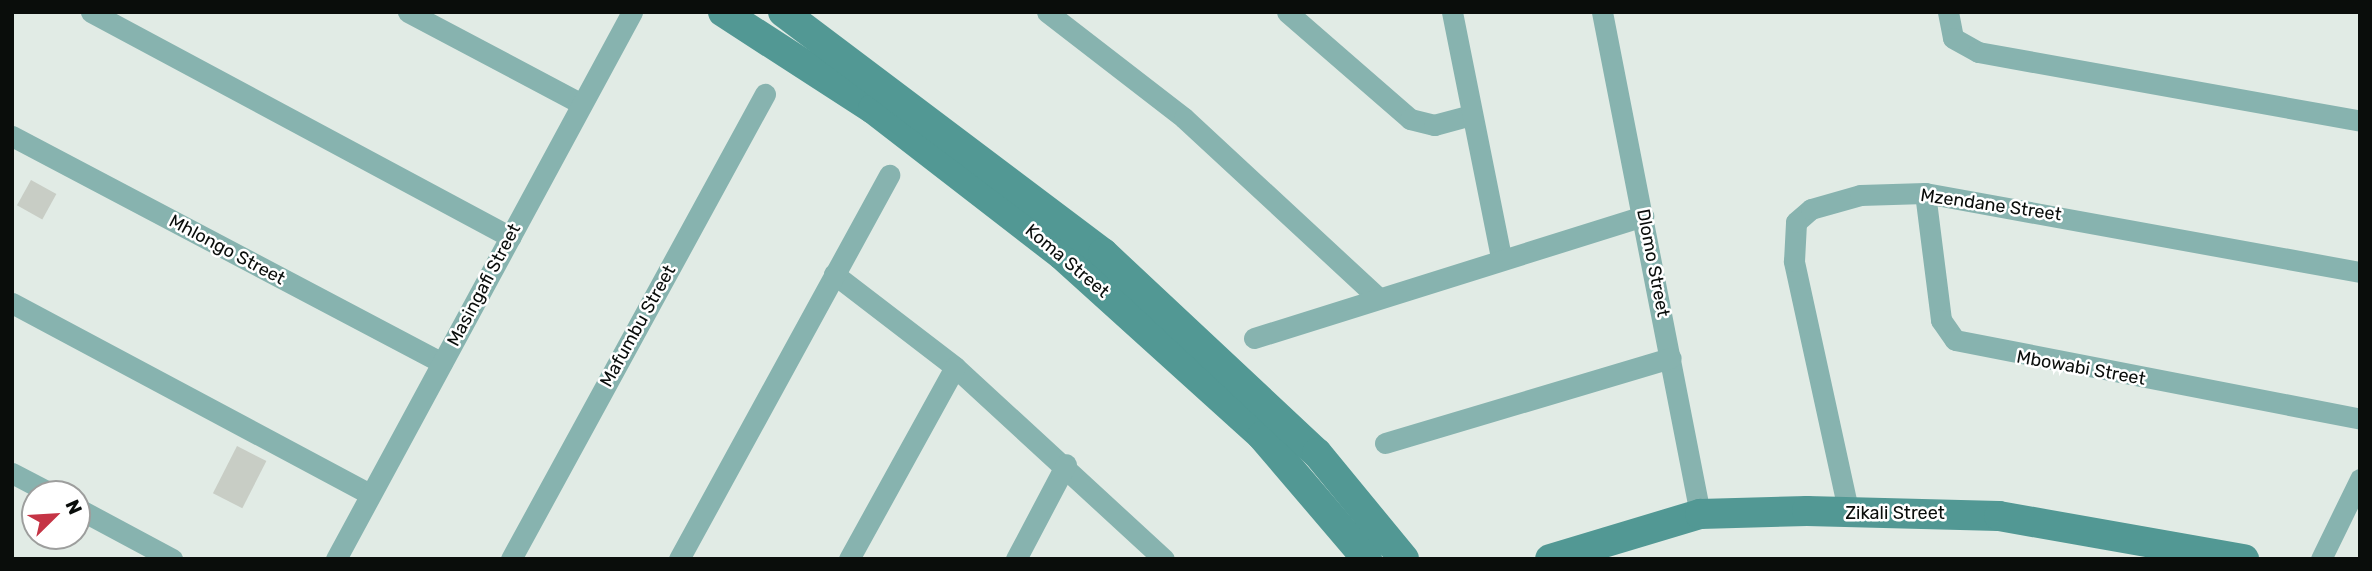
<!DOCTYPE html>
<html>
<head>
<meta charset="utf-8">
<style>
	body { margin:0 }
	#map { position:relative; width:2372px; height:571px; overflow:hidden; background:#e1ebe5; font-family:Rubik,sans-serif }
	div>[style] { position:absolute }
	[style*='--x'] { left:calc(var(--x)*1px); top:calc(var(--y)*1px); width:calc(var(--w)*1px); rotate:calc(var(--a)*1deg) }
	.building>* { inset:0; background:#c8cdc5; transform-origin:0 0 }
	.street>* { height:21px; margin:-10.5px; padding:0 10.5px; transform-origin:10.5px; border-radius:10.5px; background:#87b3af }
	.secondary>* { height:30px; margin:-15px; padding:0 15px; transform-origin:15px; border-radius:15px; background:#529894 }
	span { translate:-50% -50%; white-space:nowrap; text-align:center; line-height:1.15; -webkit-text-stroke:5px #fff; paint-order:stroke }
	.street-label { font-size:18px; color:#0a0d0b }
	.frame { position:absolute; inset:0; border:14px solid #0a0d0b; pointer-events:none }
	.north { position:absolute; left:21px; top:480px; width:70px; height:70px; box-sizing:border-box; background:#fff; border:2px solid #9d9e9d; border-radius:50%; rotate:66deg; font-size:19px; font-weight:700; line-height:28px; text-align:center; color:#0a0d0b }
	.north::after { content:''; display:block; margin:auto; width:24px; height:32px; background:#c53445; clip-path:polygon(50% 0,100% 100%,50% 72%,0 100%) }
</style>
</head>
<body>
<div id="map">
	<div class="building">
		<i style="left:31px;top:180px;width:29px;height:29px;rotate:29deg"></i>
		<i style="left:237px;top:446px;width:33px;height:53px;rotate:27deg"></i>
	</div>
	<div class="street">
		<i style="--x:91;--y:12;--w:476;--a:28.2"></i>
		<i style="--x:408;--y:12;--w:195;--a:27.9"></i>
		<i style="--x:1047;--y:12;--w:173;--a:37.7"></i>
		<i style="--x:1184;--y:118;--w:262;--a:42.8"></i>
		<i style="--x:1287;--y:12;--w:163;--a:41"></i>
		<i style="--x:1410;--y:119;--w:25;--a:14"></i>
		<i style="--x:1434;--y:125;--w:39;--a:-15"></i>
		<i style="--x:1452;--y:12;--w:250;--a:78.7"></i>
		<i style="--x:1602;--y:12;--w:511;--a:78.95"></i>
		<i style="--x:1948;--y:12;--w:26;--a:79"></i>
		<i style="--x:1953;--y:38;--w:29;--a:29"></i>
		<i style="--x:1978;--y:52;--w:388;--a:10.2"></i>
		<i style="--x:12;--y:136;--w:486;--a:27.8"></i>
		<i style="--x:1925;--y:193;--w:128;--a:82.8"></i>
		<i style="--x:1941;--y:320;--w:24;--a:55"></i>
		<i style="--x:1955;--y:340;--w:413;--a:11"></i>
		<i style="--x:834;--y:274;--w:153;--a:37.5"></i>
		<i style="--x:955;--y:367;--w:284;--a:42.6"></i>
		<i style="--x:12;--y:303;--w:405;--a:28.1"></i>
		<i style="--x:1254;--y:338;--w:408;--a:-17.4"></i>
		<i style="--x:1385;--y:443;--w:298;--a:-16.6"></i>
		<i style="--x:12;--y:473;--w:45;--a:27.7"></i>
		<i style="--x:77;--y:508;--w:108;--a:28.2"></i>
		<i style="--x:1849;--y:514;--w:259;--a:-102.3"></i>
		<i style="--x:1794;--y:261;--w:39;--a:-87"></i>
		<i style="--x:1796;--y:222;--w:20;--a:-41"></i>
		<i style="--x:1811;--y:209;--w:51;--a:-15.9"></i>
		<i style="--x:1860;--y:195;--w:65;--a:-1.8"></i>
		<i style="--x:1925;--y:193;--w:442;--a:10.3"></i>
		<i style="--x:336;--y:559;--w:622;--a:-61.58"></i>
		<i style="--x:511;--y:559;--w:530;--a:-61.36"></i>
		<i style="--x:679;--y:559;--w:438;--a:-61.3"></i>
		<i style="--x:849;--y:559;--w:219;--a:-61.1"></i>
		<i style="--x:1016;--y:559;--w:107;--a:-62.2"></i>
		<i style="--x:2321;--y:559;--w:89;--a:-64"></i>
	</div>
	<div class="secondary">
		<i style="--x:723;--y:12;--w:179;--a:32.9"></i>
		<i style="--x:873;--y:109;--w:239;--a:37.7"></i>
		<i style="--x:1062;--y:255;--w:270;--a:42.1"></i>
		<i style="--x:1262;--y:436;--w:162;--a:49.5"></i>
		<i style="--x:783;--y:12;--w:401;--a:37"></i>
		<i style="--x:1103;--y:253;--w:293;--a:43.1"></i>
		<i style="--x:1317;--y:453;--w:137;--a:50.6"></i>
		<i style="--x:1550;--y:559;--w:157;--a:-16.7"></i>
		<i style="--x:1700;--y:514;--w:107;--a:-1.6"></i>
		<i style="--x:1807;--y:511;--w:192;--a:1.5"></i>
		<i style="--x:1999;--y:516;--w:249;--a:10"></i>
	</div>
	<div class="street-label">
		<span style="left:1991px;top:205px;rotate:8deg">Mzendane Street</span>
		<span style="left:227px;top:250px;rotate:28deg">Mhlongo Street</span>
		<span style="left:1067px;top:261px;rotate:40deg">Koma Street</span>
		<span style="left:1653px;top:263px;rotate:79deg">Dlomo Street</span>
		<span style="left:484px;top:285px;rotate:-62deg">Masingafi Street</span>
		<span style="left:638px;top:326px;rotate:-61deg">Mafumbu Street</span>
		<span style="left:2081px;top:368px;rotate:10deg">Mbowabi Street</span>
		<span style="left:1895px;top:513px">Zikali Street</span>
	</div>
	<div class="frame"></div>
	<div class="north">N</div>
</div>
</body>
</html>
